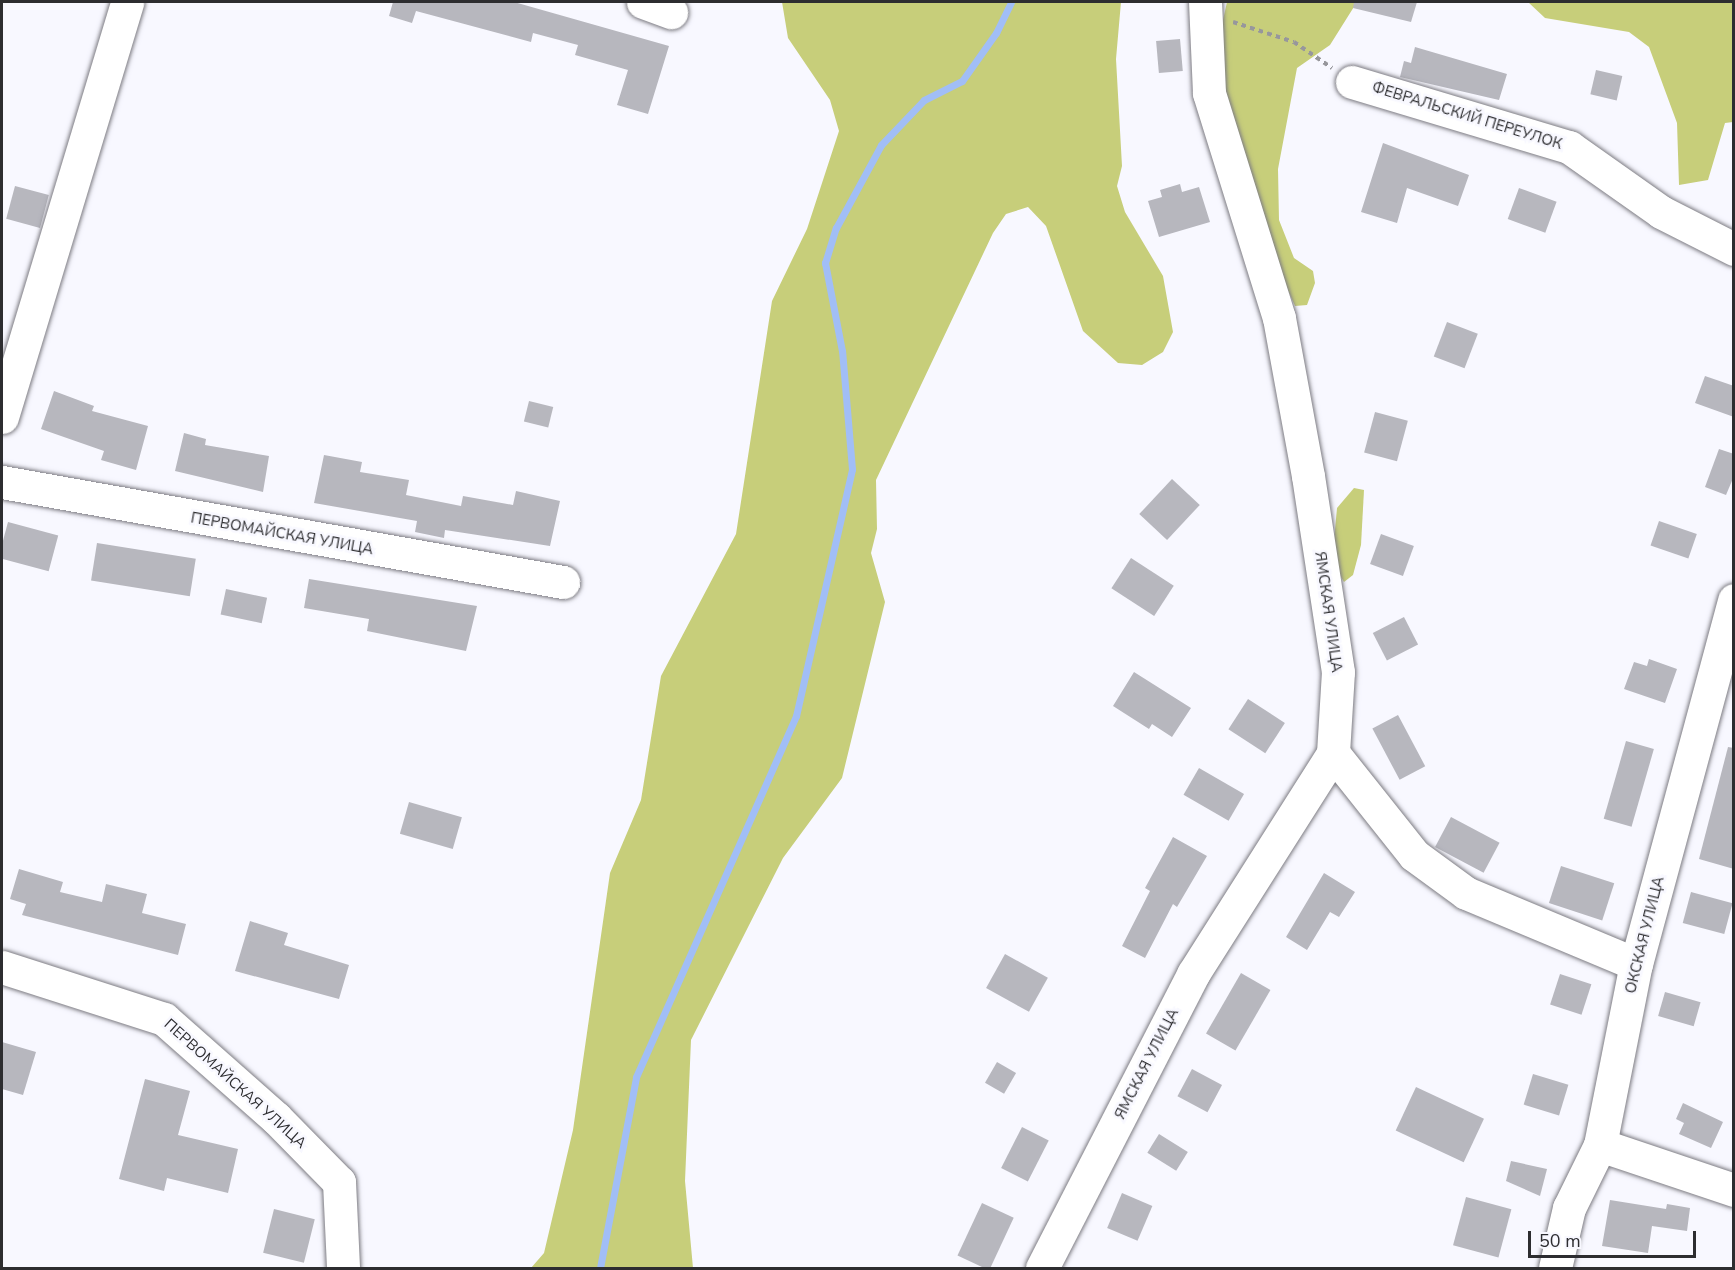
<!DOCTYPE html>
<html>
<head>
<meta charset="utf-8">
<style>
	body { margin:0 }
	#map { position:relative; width:1735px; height:1270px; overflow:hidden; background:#f8f8ff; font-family:"Nunito Sans",sans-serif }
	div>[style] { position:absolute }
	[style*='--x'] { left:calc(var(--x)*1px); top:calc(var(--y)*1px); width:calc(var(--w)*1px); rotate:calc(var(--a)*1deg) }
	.forest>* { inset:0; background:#c7ce7a }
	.stream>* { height:7px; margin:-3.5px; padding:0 3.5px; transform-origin:3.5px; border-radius:3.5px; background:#a1bef6 }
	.building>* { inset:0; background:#b7b7be; transform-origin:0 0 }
	.path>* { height:4px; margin-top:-2px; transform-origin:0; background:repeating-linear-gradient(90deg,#97979c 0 4.5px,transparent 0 9px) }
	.roads { filter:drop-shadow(0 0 2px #7d7c83) drop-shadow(0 0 2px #7d7c83) }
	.minor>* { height:33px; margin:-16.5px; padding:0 16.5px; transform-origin:16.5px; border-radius:16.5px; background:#fff }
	span { translate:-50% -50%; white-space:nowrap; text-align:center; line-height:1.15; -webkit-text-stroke:5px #f8f8ff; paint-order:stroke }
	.street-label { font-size:15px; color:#2d2d30 }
	.frame { position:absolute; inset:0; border:3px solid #2d2d30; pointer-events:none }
	.scale { position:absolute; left:1528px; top:1231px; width:168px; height:27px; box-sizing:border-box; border:3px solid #2d2d30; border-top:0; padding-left:8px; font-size:18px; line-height:21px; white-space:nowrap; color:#2d2d30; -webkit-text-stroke:4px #f8f8ff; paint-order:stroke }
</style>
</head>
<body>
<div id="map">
	<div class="forest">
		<i style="clip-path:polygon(782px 2px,1121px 2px,1116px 59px,1122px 166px,1117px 186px,1125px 212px,1163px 276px,1173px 332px,1163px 352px,1142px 365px,1118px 363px,1083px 331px,1046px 226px,1028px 207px,1006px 214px,993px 233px,876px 480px,877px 529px,871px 553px,885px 602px,842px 778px,783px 858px,691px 1040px,685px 1181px,693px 1268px,531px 1268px,544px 1253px,573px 1130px,610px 873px,641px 800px,661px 676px,736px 534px,772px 301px,807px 229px,839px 131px,830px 100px,788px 38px)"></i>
		<i style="clip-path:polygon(1227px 2px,1357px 2px,1330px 45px,1297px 68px,1278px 169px,1279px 220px,1294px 258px,1313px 271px,1315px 283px,1307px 305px,1295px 306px,1273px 257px,1224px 94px,1219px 38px)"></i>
		<i style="clip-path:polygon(1528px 2px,1733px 2px,1733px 122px,1725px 123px,1708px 180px,1679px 185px,1677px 123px,1649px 47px,1629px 32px,1545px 18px)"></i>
		<i style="clip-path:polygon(1354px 488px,1364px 490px,1361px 545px,1353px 575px,1344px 582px,1332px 562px,1337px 508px)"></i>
	</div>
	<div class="stream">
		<i style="--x:600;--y:1268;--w:194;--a:-79.3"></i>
		<i style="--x:636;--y:1077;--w:395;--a:-66.1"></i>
		<i style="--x:796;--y:716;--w:253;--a:-77.2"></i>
		<i style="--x:852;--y:469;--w:118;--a:-94.8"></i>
		<i style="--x:842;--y:351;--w:90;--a:-100.9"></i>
		<i style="--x:825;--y:263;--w:37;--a:-73"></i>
		<i style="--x:836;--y:228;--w:94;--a:-61.5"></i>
		<i style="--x:881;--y:145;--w:62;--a:-46.3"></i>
		<i style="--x:924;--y:100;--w:42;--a:-26.6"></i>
		<i style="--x:962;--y:81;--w:59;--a:-54.7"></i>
		<i style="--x:996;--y:33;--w:34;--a:-64"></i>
	</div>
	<div class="building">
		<i style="clip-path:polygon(393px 2px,514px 2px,669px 46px,648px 114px,617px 105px,628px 70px,575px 55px,578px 45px,533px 33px,531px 42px,416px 11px,412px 23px,389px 16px)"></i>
		<i style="clip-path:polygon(1354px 2px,1417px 2px,1411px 22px,1353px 8px)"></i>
		<i style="left:1180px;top:39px;width:32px;height:24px;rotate:85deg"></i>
		<i style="clip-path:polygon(1415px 47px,1507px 74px,1499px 100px,1400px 77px,1404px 61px,1411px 63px)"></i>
		<i style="left:1596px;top:70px;width:27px;height:25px;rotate:13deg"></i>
		<i style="clip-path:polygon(1383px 143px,1469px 175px,1458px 206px,1407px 188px,1397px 223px,1361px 212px)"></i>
		<i style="clip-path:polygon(1180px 184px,1182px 192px,1199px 187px,1210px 222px,1159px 237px,1148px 201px,1162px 197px,1160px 190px)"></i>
		<i style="left:15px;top:186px;width:35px;height:34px;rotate:15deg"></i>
		<i style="left:1519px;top:188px;width:40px;height:33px;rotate:20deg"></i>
		<i style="left:1447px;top:322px;width:33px;height:37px;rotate:21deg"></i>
		<i style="clip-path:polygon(1705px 376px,1734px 386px,1734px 417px,1695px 403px)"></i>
		<i style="clip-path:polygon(54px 391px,94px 406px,92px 411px,148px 426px,136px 470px,101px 460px,104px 451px,41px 429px)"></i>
		<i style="left:529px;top:401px;width:25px;height:21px;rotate:14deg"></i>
		<i style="left:1375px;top:412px;width:34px;height:42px;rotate:15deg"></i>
		<i style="clip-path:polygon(184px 433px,206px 439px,205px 445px,269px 456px,263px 492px,175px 471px)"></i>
		<i style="clip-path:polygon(1719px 449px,1734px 454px,1734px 476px,1726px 495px,1705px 487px)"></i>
		<i style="clip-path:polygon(324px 455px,362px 462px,360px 472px,409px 480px,406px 495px,461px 506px,463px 496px,513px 505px,516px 491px,560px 501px,550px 546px,445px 530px,444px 538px,415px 532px,417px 521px,314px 503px)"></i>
		<i style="left:1172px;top:479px;width:38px;height:48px;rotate:43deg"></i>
		<i style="left:1659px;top:521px;width:40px;height:26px;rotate:19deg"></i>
		<i style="left:8px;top:522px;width:52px;height:37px;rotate:15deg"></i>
		<i style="left:1381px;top:534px;width:35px;height:32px;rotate:20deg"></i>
		<i style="left:97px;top:543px;width:100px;height:38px;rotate:9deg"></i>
		<i style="left:1131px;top:558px;width:51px;height:36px;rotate:33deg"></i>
		<i style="clip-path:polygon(309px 579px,477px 606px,466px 651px,367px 631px,369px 619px,304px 608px)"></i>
		<i style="left:226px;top:589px;width:42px;height:26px;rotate:12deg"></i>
		<i style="left:1404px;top:617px;width:31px;height:35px;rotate:63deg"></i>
		<i style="clip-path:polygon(1649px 659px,1677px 669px,1665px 703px,1624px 689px,1634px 662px,1647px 666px)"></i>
		<i style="clip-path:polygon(1134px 672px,1191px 708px,1172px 737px,1152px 724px,1149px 729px,1113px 706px)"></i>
		<i style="left:1248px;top:699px;width:44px;height:36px;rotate:33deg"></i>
		<i style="left:1398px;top:715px;width:58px;height:29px;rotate:62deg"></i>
		<i style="left:1626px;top:741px;width:29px;height:81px;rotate:16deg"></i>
		<i style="clip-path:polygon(1728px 747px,1734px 748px,1734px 869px,1699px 859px)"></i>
		<i style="left:1199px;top:768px;width:52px;height:31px;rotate:30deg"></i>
		<i style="left:409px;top:802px;width:55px;height:33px;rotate:16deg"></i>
		<i style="left:1451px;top:817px;width:55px;height:34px;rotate:28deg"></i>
		<i style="clip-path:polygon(1173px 837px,1207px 856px,1177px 907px,1173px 904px,1145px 958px,1122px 946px,1150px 891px,1145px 888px)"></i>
		<i style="left:1561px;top:866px;width:56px;height:39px;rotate:18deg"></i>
		<i style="clip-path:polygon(19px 869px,63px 882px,60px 892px,102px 902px,106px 884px,147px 894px,142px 913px,186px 924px,178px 955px,22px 915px,26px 904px,10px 899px)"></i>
		<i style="clip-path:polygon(1324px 873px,1355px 892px,1339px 917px,1330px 912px,1307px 950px,1286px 937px)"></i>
		<i style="left:1691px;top:892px;width:43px;height:32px;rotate:15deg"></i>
		<i style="clip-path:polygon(250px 921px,288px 933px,284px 945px,349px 965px,339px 999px,235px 971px)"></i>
		<i style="left:1005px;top:954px;width:49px;height:39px;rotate:29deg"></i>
		<i style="left:1241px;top:973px;width:34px;height:70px;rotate:30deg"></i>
		<i style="left:1560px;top:974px;width:33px;height:32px;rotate:18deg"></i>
		<i style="left:1665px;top:992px;width:37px;height:25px;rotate:16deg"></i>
		<i style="clip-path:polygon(2px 1042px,36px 1052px,23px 1095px,2px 1089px)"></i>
		<i style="left:997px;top:1062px;width:22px;height:24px;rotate:30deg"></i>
		<i style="left:1192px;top:1069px;width:34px;height:31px;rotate:28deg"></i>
		<i style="left:1533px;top:1074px;width:37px;height:32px;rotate:17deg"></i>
		<i style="clip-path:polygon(145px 1079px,190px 1091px,178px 1135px,238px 1149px,228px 1193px,167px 1178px,164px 1191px,119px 1179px)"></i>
		<i style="left:1416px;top:1087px;width:75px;height:48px;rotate:25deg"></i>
		<i style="clip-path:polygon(1683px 1103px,1723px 1122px,1711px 1148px,1679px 1134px,1684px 1123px,1676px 1119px)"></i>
		<i style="left:1022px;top:1127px;width:30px;height:46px;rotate:27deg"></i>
		<i style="left:1159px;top:1134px;width:34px;height:22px;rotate:32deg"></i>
		<i style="clip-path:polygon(1511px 1161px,1547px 1169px,1540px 1196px,1506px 1181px)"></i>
		<i style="left:1122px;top:1193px;width:33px;height:38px;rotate:23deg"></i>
		<i style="left:1466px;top:1197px;width:47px;height:50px;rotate:15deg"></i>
		<i style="clip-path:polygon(1610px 1200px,1666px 1209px,1667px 1204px,1690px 1208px,1687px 1231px,1652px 1226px,1648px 1253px,1602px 1246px)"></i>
		<i style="left:982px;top:1203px;width:35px;height:58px;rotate:25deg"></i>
		<i style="left:274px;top:1209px;width:42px;height:45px;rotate:14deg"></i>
	</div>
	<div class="path">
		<i style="--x:1233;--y:22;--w:64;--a:18.2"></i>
		<i style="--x:1294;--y:42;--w:46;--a:34.4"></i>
	</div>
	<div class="roads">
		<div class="minor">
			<i style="--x:643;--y:2;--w:30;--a:20"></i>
			<i style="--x:1352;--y:82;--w:227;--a:16.7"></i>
			<i style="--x:1569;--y:147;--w:113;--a:35.2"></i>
			<i style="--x:1661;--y:212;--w:82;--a:26.9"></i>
			<i style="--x:2;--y:417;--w:433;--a:-73.2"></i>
			<i style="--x:2;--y:482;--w:570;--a:10.11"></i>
			<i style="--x:1333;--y:753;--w:130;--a:51.5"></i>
			<i style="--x:1414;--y:855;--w:64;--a:36.2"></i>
			<i style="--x:1466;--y:893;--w:184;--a:22.7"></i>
			<i style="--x:2;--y:967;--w:170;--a:17.8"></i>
			<i style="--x:164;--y:1019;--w:149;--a:41.5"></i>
			<i style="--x:276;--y:1118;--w:90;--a:45.5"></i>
			<i style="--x:339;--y:1182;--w:86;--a:87.3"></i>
			<i style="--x:1600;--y:1145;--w:141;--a:18.6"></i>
			<i style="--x:1042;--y:1268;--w:331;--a:-62.8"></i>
			<i style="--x:1193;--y:974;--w:262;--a:-57.6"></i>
			<i style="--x:1333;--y:753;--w:81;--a:-86.5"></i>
			<i style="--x:1338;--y:672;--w:198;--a:-98.7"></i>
			<i style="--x:1308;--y:476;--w:161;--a:-100.4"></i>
			<i style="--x:1279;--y:318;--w:236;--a:-107.3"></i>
			<i style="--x:1209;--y:93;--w:91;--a:-92.5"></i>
			<i style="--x:1555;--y:1268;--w:62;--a:-76.9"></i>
			<i style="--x:1569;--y:1208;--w:70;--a:-63.8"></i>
			<i style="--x:1600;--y:1145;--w:185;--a:-78.8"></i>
			<i style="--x:1636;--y:964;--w:377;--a:-74.9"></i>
		</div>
	</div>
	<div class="street-label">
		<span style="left:1467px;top:116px;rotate:17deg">ФЕВРАЛЬСКИЙ ПЕРЕУЛОК</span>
		<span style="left:282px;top:534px;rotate:10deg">ПЕРВОМАЙСКАЯ УЛИЦА</span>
		<span style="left:1328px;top:612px;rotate:82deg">ЯМСКАЯ УЛИЦА</span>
		<span style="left:1645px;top:935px;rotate:-76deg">ОКСКАЯ УЛИЦА</span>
		<span style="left:1147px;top:1064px;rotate:-63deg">ЯМСКАЯ УЛИЦА</span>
		<span style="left:235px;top:1084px;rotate:42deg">ПЕРВОМАЙСКАЯ УЛИЦА</span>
	</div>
	<div class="frame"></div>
	<div class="scale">50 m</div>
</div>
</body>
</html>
